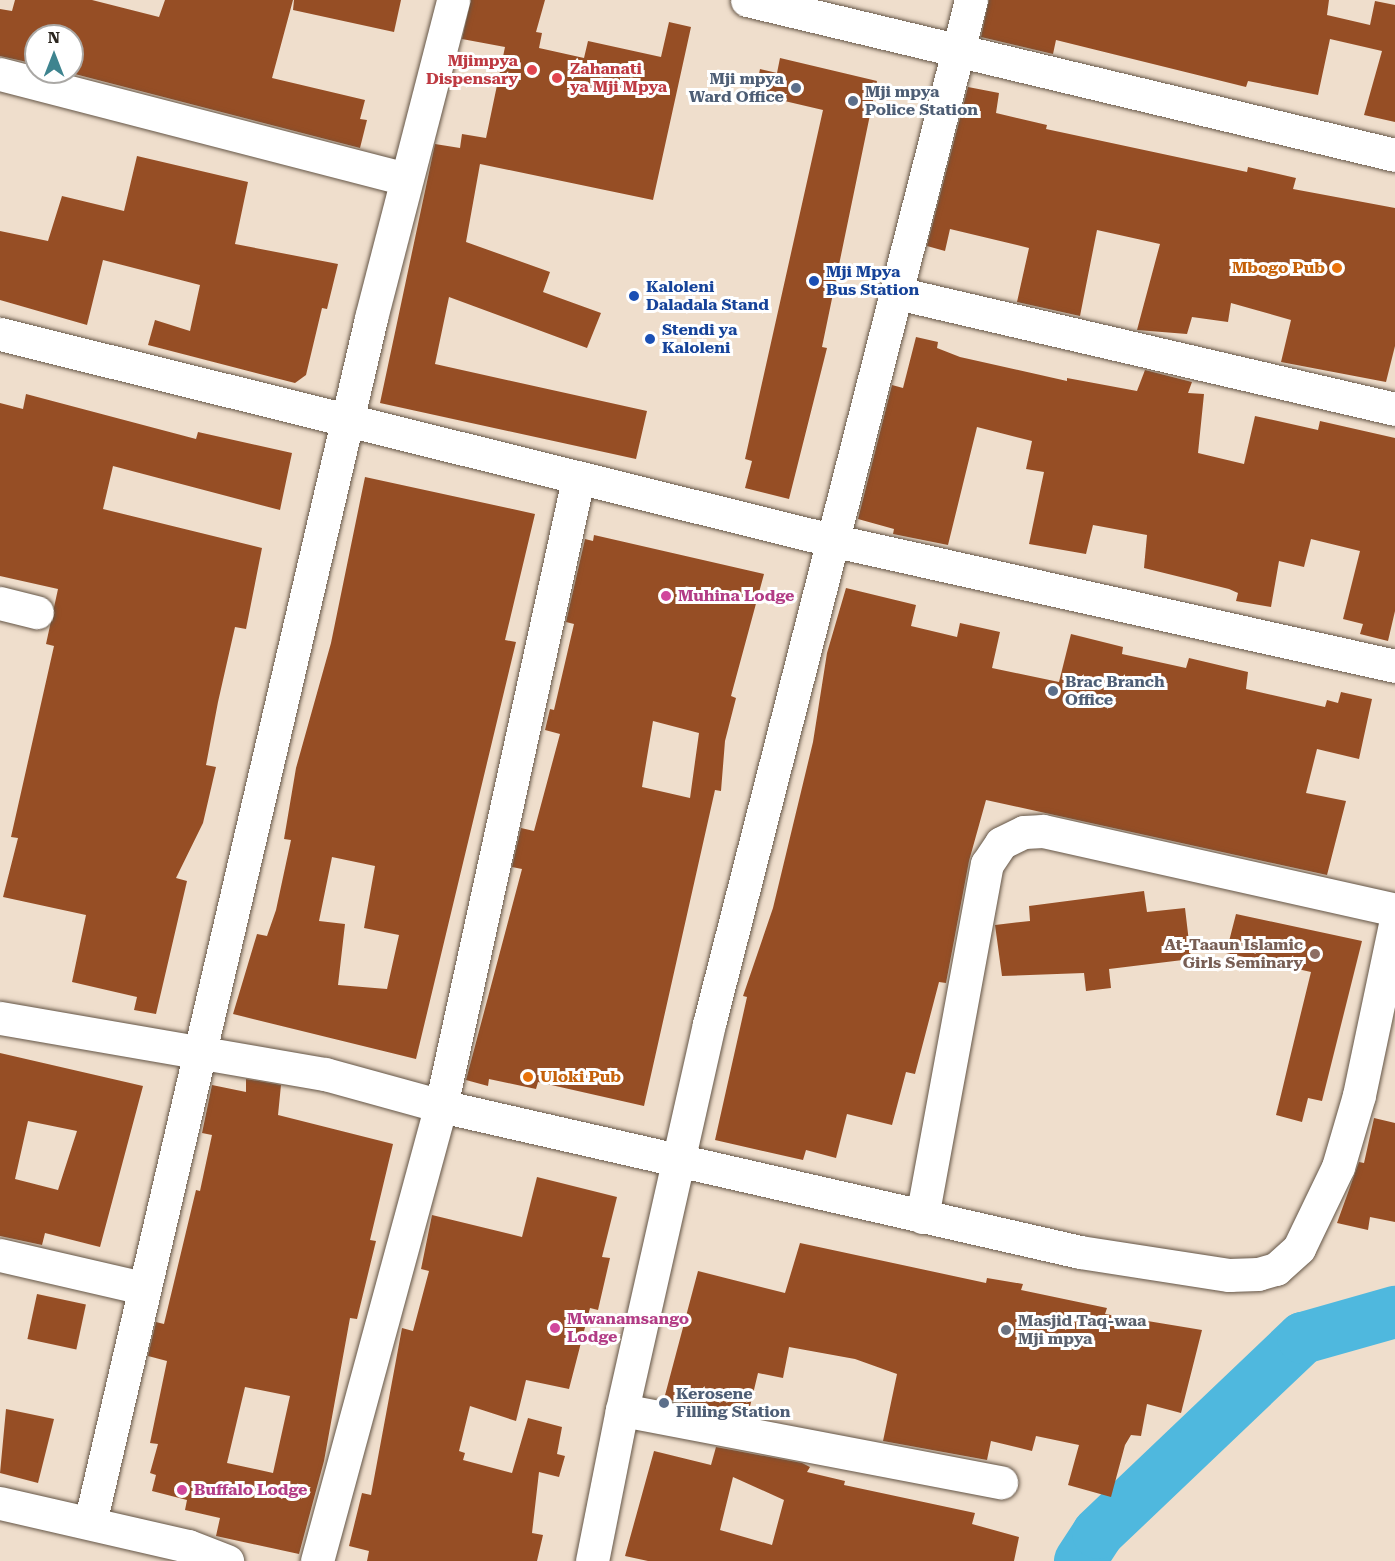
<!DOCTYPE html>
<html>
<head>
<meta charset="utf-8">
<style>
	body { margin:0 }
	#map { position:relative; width:1395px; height:1561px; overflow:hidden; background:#efdecc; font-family:"Roboto Serif",serif }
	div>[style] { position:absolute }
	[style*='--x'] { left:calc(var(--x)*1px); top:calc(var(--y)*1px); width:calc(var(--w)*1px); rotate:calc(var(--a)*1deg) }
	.river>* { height:52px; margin:-26px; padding:0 26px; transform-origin:26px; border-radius:26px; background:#4fb8de }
	.building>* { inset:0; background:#964e25; transform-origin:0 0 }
	.roads { filter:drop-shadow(0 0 2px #645546) drop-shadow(0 0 2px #645546) }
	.minor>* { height:33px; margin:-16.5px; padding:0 16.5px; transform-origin:16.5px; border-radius:16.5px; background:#fff }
	.dots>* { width:16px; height:16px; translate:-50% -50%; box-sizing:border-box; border:3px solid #fff; border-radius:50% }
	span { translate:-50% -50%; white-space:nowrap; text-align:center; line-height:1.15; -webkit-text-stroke:6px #fff; paint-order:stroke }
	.health-label { font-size:16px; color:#be3a42; font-weight:700 }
	.right { translate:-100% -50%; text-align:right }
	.left { translate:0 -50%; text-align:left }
	.service-label { font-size:16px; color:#4e5e75; font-weight:700 }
	.food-label { font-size:16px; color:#c56008; font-weight:700 }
	.transit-label { font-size:16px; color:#164399; font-weight:700 }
	.hotel-label { font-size:16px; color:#b23c85; font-weight:700 }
	.education-label { font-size:16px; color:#785e54; font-weight:700 }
	.worship-label { font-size:16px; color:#5b616d; font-weight:700 }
	.north { position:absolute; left:24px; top:24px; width:60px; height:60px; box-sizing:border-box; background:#fff; border:2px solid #aaa8a5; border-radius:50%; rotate:0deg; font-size:16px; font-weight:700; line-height:24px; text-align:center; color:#2b251e }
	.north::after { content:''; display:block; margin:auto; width:21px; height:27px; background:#3e848f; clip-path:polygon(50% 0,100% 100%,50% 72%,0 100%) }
</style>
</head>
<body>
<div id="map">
	<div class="river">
		<i style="--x:1080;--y:1561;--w:33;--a:-57"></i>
		<i style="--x:1098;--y:1533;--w:283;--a:-43.6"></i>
		<i style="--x:1303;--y:1338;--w:96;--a:-15.8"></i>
	</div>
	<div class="building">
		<i style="clip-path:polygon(15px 0,92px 0,159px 17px,165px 0,293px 0,272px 78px,365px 100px,360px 119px,367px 120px,360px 148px,67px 72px,72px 72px,72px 36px,36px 36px,36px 64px,0 56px,0 9px,12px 11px)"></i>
		<i style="clip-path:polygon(294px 0,401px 0,394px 32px,293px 10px)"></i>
		<i style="clip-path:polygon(471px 0,545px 0,536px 32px,542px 33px,539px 48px,584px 58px,588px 41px,661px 57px,669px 22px,691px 27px,653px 200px,480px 164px,466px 242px,550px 272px,543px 292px,601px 313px,587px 348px,449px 297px,435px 364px,647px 411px,636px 459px,380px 403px,435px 144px,460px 148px,462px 134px,486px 138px,505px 47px,462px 39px)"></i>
		<i style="clip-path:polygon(989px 0,1329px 0,1327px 15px,1370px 25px,1375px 1px,1395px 5px,1395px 122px,1364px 115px,1382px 51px,1330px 39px,1318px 95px,1248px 81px,1246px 87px,1056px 40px,1053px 54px,981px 37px)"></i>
		<i style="clip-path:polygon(780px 58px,877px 81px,822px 347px,827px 348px,789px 499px,745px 488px,752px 461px,745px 459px,823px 110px,755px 94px,760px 69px,777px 73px)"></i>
		<i style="clip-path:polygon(968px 87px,999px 93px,996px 113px,1047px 125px,1046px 129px,1247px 172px,1248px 167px,1296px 178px,1293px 189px,1395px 208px,1395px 346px,1386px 382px,1281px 362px,1291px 320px,1231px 303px,1228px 322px,1192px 317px,1187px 334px,1137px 330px,1160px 244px,1097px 230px,1080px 316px,1017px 302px,1029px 248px,950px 229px,945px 251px,927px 246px)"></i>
		<i style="clip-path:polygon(137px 156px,248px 182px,235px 244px,338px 264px,327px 309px,322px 308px,306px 375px,295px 383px,148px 345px,155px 320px,190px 331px,200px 285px,103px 260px,87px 325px,0 300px,0 231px,48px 241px,62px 196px,124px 211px)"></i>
		<i style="clip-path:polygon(916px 337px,938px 342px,937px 348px,960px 357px,1067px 381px,1067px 378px,1137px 391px,1145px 370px,1192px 382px,1188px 393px,1204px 394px,1198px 453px,1244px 464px,1255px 416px,1318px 430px,1320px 421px,1395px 438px,1395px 611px,1388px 641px,1360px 634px,1363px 624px,1343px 619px,1360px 551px,1311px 539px,1304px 567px,1279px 561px,1271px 607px,1236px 601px,1238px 593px,1229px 589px,1144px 568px,1147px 535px,1093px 525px,1086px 554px,1029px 544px,1044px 472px,1026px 469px,1032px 441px,977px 427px,948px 545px,893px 534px,894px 529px,858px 519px,892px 385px,903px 388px)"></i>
		<i style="clip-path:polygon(26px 394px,196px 439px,198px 432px,292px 453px,280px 510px,113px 466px,103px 509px,262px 548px,246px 629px,235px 627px,218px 702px,206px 765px,216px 767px,203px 823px,176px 878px,187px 881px,156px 1014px,134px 1010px,137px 997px,72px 982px,86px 915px,3px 897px,18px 838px,11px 837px,54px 646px,46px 644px,58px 589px,0 576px,0 403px,23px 409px)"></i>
		<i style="clip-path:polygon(evenodd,365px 477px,535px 514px,505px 640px,516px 642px,416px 1059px,233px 1014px,257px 934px,267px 936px,276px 910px,291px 840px,284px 839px,296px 768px,331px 643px,365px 477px,332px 857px,375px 866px,364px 928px,399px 935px,387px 989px,338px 985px,345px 924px,319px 921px,332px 857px)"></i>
		<i style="clip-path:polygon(evenodd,594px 535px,764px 574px,731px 696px,736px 698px,725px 741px,721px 791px,715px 790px,644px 1106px,538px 1082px,536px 1089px,489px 1079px,488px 1086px,466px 1080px,522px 869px,512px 867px,521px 828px,534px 831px,560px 734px,545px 730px,550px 709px,554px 710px,574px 624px,566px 622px,585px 539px,593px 541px,594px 535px,653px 721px,699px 733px,690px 798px,642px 787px,653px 721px)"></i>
		<i style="clip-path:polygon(846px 588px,916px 605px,911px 626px,957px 637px,960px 623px,1000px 632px,992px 668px,1059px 682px,1071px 634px,1123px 647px,1122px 654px,1186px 668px,1189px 658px,1248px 672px,1246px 689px,1325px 707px,1327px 700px,1338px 703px,1341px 692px,1372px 699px,1359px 759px,1317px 749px,1306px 793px,1346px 801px,1327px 875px,986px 800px,969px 861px,946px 983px,939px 982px,915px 1074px,906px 1072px,892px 1125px,847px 1114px,836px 1158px,806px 1150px,803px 1160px,715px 1140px,747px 997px,743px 996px,773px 908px,813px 742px,827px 653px)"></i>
		<i style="clip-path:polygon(1144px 891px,1147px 912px,1185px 908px,1191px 959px,1109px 969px,1111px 988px,1086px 991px,1084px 973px,1002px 976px,995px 925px,1030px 921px,1029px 906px)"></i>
		<i style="clip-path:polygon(1236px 914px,1362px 941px,1322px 1101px,1308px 1098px,1302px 1122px,1276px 1115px,1311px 972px,1226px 953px)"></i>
		<i style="clip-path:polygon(evenodd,0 1053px,143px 1086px,100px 1247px,45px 1233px,42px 1245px,0 1236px,0 1053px,28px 1121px,77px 1131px,58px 1190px,15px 1179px,28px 1121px)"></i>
		<i style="clip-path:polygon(evenodd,246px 1079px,281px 1085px,278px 1115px,393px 1144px,370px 1240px,376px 1241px,357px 1319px,350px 1318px,324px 1461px,299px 1554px,216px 1536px,220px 1518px,185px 1510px,187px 1500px,152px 1491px,156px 1475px,150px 1473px,158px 1444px,150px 1443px,167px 1361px,148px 1356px,156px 1322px,164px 1324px,196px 1190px,200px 1191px,212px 1135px,202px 1133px,212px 1085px,246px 1092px,246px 1079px,245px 1387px,290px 1396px,273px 1473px,227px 1463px,245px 1387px)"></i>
		<i style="clip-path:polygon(1374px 1118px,1395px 1123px,1395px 1222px,1370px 1217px,1368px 1230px,1337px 1223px,1359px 1162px,1364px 1163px)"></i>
		<i style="clip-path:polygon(537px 1177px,617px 1197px,602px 1257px,610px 1258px,598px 1310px,590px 1308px,569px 1389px,526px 1380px,516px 1421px,470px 1406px,459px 1451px,465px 1453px,463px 1460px,512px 1473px,528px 1418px,562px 1427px,557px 1454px,565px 1456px,559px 1477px,539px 1472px,532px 1533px,543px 1535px,537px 1561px,367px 1561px,369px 1551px,349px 1546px,362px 1493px,371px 1495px,402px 1328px,413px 1331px,429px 1271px,421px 1269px,432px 1215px,522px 1237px)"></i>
		<i style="clip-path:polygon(800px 1243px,986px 1283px,987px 1278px,1023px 1284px,1021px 1290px,1107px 1308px,1105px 1314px,1202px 1330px,1181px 1413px,1147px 1404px,1141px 1436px,1131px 1435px,1125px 1445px,1111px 1497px,1068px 1485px,1079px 1445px,1036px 1436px,1032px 1451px,991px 1441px,987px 1460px,883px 1441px,897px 1374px,855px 1359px,789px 1347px,783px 1378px,758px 1373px,748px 1415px,664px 1399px,698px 1271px,785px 1293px)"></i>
		<i style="left:37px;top:1294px;width:50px;height:46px;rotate:12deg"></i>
		<i style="clip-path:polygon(6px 1409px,54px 1419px,38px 1483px,0 1473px)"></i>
		<i style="clip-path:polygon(evenodd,716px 1447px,802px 1463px,810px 1467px,807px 1472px,845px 1481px,844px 1485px,975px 1513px,972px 1524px,1019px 1537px,1014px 1561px,648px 1561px,625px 1556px,654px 1451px,711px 1465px,716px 1447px,733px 1477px,784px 1500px,772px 1545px,720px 1530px,733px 1477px)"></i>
	</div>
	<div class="roads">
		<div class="minor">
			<i style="--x:747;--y:0;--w:666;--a:13.45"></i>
			<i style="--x:0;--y:74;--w:418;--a:14.5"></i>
			<i style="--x:897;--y:293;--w:511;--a:13.11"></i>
			<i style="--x:0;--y:334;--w:856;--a:13.92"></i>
			<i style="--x:831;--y:540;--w:578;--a:12.59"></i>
			<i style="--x:0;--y:603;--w:38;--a:14"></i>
			<i style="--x:0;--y:1018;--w:330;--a:9.8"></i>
			<i style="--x:325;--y:1074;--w:120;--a:15.4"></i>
			<i style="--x:441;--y:1106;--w:655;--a:12.87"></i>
			<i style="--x:1080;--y:1252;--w:151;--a:8.8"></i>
			<i style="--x:1229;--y:1275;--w:29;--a:-2"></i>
			<i style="--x:1258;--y:1274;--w:19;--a:-16"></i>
			<i style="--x:1276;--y:1269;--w:31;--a:-42"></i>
			<i style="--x:1299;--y:1248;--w:90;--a:-64.3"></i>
			<i style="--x:1338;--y:1167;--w:75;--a:-73.7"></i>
			<i style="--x:1359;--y:1095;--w:175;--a:-78.1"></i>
			<i style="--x:922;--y:1217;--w:359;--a:-79.6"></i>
			<i style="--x:987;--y:864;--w:25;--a:-56"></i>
			<i style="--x:1001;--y:843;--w:25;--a:-26"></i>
			<i style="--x:1024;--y:832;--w:19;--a:-3"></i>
			<i style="--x:1043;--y:831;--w:361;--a:12.6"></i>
			<i style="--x:0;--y:1255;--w:147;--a:13"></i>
			<i style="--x:622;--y:1410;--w:386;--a:10.8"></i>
			<i style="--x:0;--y:1503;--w:193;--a:12.9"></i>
			<i style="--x:188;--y:1546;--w:42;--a:21"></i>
			<i style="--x:90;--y:1523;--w:1237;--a:-76.87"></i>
			<i style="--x:371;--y:318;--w:328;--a:-75.5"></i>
			<i style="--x:317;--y:1561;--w:472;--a:-74.8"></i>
			<i style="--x:441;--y:1106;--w:642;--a:-77.67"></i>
			<i style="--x:592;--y:1561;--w:154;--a:-78.8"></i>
			<i style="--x:622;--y:1410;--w:396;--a:-77.3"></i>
			<i style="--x:709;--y:1024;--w:1057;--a:-75.65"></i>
		</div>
	</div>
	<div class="dots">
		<i style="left:532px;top:70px;background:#e0444e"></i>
		<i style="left:557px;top:78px;background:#e0444e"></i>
		<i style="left:796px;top:88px;background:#5c6f8a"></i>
		<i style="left:853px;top:101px;background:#5c6f8a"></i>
		<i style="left:1337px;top:268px;background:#e8710a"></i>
		<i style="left:814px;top:281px;background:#1a4fb4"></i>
		<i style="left:634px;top:296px;background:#1a4fb4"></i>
		<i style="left:650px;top:339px;background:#1a4fb4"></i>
		<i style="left:666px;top:596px;background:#d1479c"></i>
		<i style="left:1053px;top:691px;background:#5c6f8a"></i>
		<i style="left:1315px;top:954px;background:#8d6e63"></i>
		<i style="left:528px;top:1077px;background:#e8710a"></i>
		<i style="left:555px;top:1328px;background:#d1479c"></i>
		<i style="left:1006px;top:1330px;background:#6b7280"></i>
		<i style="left:664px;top:1403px;background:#5c6f8a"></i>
		<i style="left:182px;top:1490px;background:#d1479c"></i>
	</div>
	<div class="health-label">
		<span class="right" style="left:518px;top:70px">Mjimpya<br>Dispensary</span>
		<span class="left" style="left:570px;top:78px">Zahanati<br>ya Mji Mpya</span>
	</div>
	<div class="service-label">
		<span class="right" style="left:784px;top:88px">Mji mpya<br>Ward Office</span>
		<span class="left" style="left:865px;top:101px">Mji mpya<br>Police Station</span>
		<span class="left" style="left:1065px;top:691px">Brac Branch<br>Office</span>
		<span class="left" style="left:676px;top:1403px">Kerosene<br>Filling Station</span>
	</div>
	<div class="food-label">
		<span class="right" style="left:1325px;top:268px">Mbogo Pub</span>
		<span class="left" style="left:540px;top:1077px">Uloki Pub</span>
	</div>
	<div class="transit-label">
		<span class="left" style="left:826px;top:281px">Mji Mpya<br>Bus Station</span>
		<span class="left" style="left:646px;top:296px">Kaloleni<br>Daladala Stand</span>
		<span class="left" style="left:662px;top:339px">Stendi ya<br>Kaloleni</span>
	</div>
	<div class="hotel-label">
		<span class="left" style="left:678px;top:596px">Muhina Lodge</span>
		<span class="left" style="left:567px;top:1328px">Mwanamsango<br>Lodge</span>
		<span class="left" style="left:194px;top:1490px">Buffalo Lodge</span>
	</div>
	<div class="education-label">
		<span class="right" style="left:1303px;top:954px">At-Taaun Islamic<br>Girls Seminary</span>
	</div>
	<div class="worship-label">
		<span class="left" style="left:1018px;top:1330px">Masjid Taq-waa<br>Mji mpya</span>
	</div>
	<div class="north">N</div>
</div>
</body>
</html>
